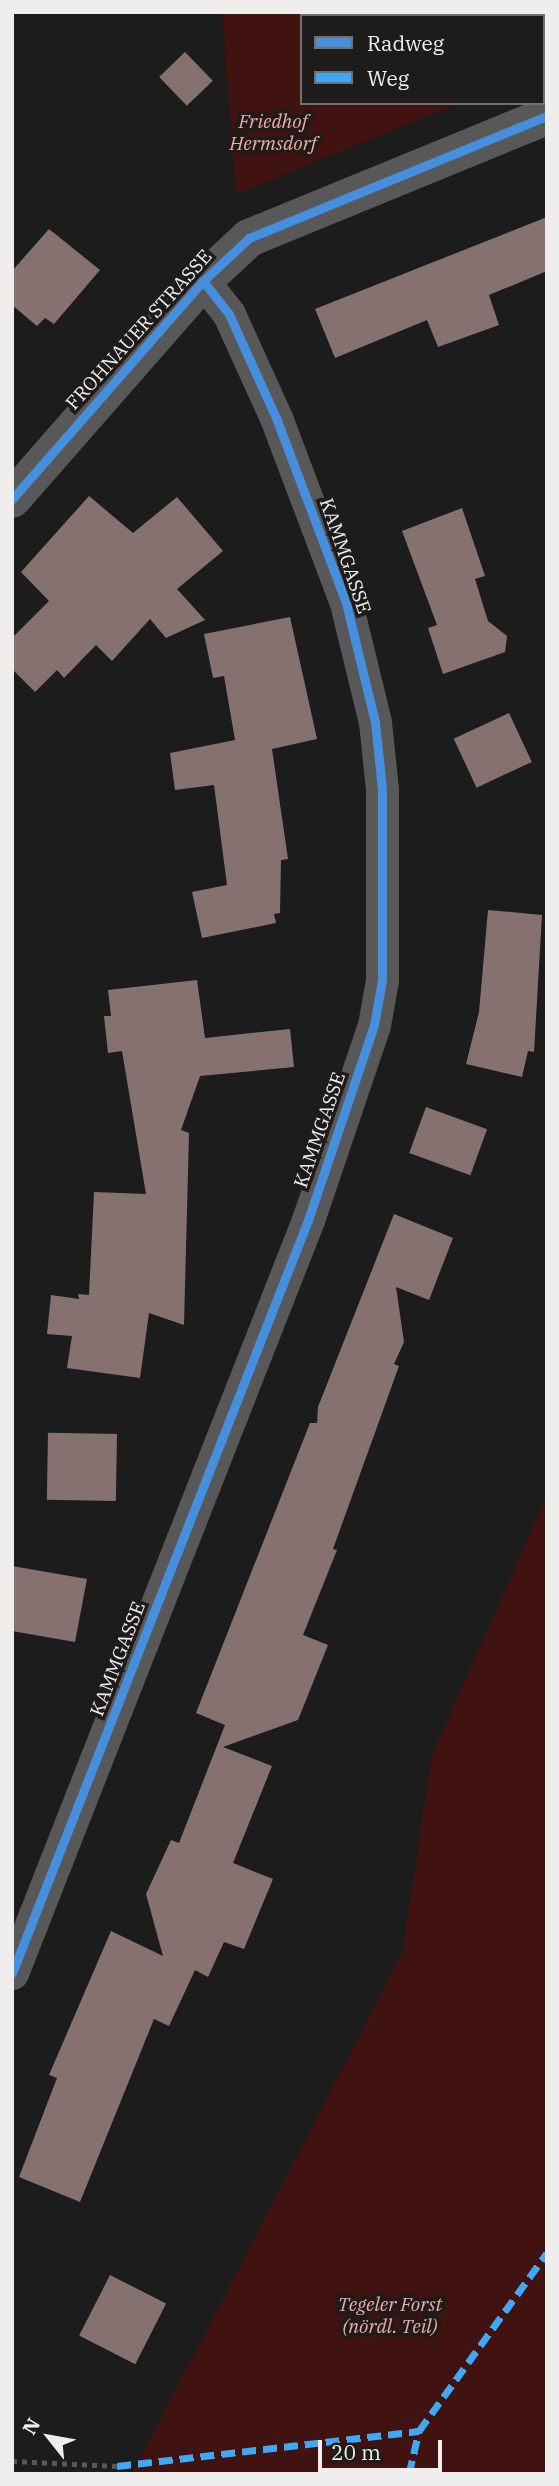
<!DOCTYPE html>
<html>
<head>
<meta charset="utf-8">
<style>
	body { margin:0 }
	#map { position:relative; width:559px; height:2486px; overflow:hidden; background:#1d1c1c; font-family:"IBM Plex Serif",serif }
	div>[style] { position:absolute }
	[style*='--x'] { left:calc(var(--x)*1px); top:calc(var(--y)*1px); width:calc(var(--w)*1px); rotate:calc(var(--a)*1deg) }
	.green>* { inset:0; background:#411310 }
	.building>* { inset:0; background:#857270; transform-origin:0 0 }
	.path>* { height:4.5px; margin-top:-2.25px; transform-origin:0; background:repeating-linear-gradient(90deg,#595858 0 5px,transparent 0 10px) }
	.minor>* { height:33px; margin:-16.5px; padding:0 16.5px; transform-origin:16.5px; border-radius:16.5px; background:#595858 }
	.tertiary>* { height:38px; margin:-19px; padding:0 19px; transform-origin:19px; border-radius:19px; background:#595858 }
	.quiet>* { height:7px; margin-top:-3.5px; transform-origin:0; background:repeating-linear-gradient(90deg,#3fa9f5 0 14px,transparent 0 21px) }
	.cycleway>* { height:9px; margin:-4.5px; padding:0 4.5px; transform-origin:4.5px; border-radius:4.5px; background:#468fdf }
	span { translate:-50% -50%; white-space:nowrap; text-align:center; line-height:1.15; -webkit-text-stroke:7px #1e1b1b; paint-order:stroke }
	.park-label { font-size:19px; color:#f2aba1; font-style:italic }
	.street-label { font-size:19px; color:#f0eeed }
	.frame { position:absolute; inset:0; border:14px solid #f0eeed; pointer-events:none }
	.legend { position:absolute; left:300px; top:14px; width:245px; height:91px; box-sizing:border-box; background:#1e1b1b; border:2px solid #726f6f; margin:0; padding:9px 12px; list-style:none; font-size:21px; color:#f0eeed }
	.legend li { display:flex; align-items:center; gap:14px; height:35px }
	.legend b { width:35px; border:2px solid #726f6f }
	.north { position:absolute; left:14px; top:2402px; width:70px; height:70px; -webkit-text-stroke:5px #1e1b1b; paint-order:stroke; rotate:301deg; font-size:19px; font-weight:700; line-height:28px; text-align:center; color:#f0eeed }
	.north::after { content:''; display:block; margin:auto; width:24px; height:32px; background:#f0eeed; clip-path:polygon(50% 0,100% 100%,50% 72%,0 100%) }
	.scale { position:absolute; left:318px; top:2440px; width:124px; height:32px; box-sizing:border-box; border:4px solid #f0eeed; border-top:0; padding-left:9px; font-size:21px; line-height:24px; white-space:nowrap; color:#f0eeed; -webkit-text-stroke:5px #1e1b1b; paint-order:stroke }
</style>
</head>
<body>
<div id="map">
	<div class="green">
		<i style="clip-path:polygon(222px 12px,547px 12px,547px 68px,543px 70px,543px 16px,302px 16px,302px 103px,460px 103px,236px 194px)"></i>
		<i style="clip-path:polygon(547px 1496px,547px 2474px,132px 2474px,402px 1954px,432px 1755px)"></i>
	</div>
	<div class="building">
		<i style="left:185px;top:52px;width:40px;height:36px;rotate:46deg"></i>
		<i style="clip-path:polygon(547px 217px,547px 271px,489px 295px,499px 325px,438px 347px,427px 320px,335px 358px,315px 309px)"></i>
		<i style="clip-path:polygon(49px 229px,100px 270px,54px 324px,45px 318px,37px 326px,12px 305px,12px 271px)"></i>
		<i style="clip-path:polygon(89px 496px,133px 533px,177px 497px,223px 551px,177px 589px,205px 620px,166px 638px,150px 619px,112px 661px,96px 645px,64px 678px,57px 670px,35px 692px,12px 669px,12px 638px,49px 601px,21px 572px)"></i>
		<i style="clip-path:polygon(462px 508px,485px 576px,475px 579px,488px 621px,507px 636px,505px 652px,443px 674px,428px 628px,437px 625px,402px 531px)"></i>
		<i style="clip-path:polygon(290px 617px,317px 739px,272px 749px,288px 859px,281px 860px,280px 913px,274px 914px,276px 923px,202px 938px,192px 892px,227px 885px,214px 785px,175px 790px,170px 753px,235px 740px,224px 676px,213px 678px,204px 634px)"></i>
		<i style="left:509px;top:713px;width:54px;height:61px;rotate:65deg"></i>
		<i style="clip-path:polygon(488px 910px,542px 915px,534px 1052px,528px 1051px,522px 1077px,466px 1064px,479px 1012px)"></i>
		<i style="clip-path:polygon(197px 980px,205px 1038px,290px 1029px,294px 1067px,200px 1076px,181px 1130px,189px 1133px,184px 1325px,149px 1313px,140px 1378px,67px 1368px,72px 1336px,47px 1334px,51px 1295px,79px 1299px,78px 1294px,89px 1295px,94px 1192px,146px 1194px,122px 1051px,108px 1053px,104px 1016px,111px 1016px,108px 990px)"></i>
		<i style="left:426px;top:1107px;width:65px;height:49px;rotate:20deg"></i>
		<i style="clip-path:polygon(394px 1214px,453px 1238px,429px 1300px,396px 1287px,404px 1342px,394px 1364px,399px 1366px,333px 1549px,337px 1550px,303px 1635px,328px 1645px,298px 1720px,223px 1747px,272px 1766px,233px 1863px,273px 1879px,244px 1949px,224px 1942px,208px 1977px,195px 1970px,169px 2026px,154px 2019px,80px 2202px,19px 2177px,57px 2078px,49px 2075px,111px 1931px,163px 1956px,146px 1894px,171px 1840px,179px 1843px,225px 1725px,196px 1713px,310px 1423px,317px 1423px,318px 1407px)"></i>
		<i style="left:117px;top:1434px;width:67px;height:69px;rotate:91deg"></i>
		<i style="clip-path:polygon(12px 1566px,87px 1579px,75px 1642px,12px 1631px)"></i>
		<i style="left:110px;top:2275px;width:63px;height:68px;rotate:27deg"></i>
	</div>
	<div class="path">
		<i style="--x:331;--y:12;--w:4;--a:76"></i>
		<i style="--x:430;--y:16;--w:10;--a:-24"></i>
		<i style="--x:12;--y:2461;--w:105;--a:2.7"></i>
	</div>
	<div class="minor">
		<i style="--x:12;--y:1973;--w:809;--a:-68.54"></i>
		<i style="--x:308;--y:1220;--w:206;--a:-71.3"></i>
		<i style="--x:374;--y:1025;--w:46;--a:-79.9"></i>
		<i style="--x:382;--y:980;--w:191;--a:-90"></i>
		<i style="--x:382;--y:789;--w:67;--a:-96"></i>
		<i style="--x:375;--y:722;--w:122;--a:-103.7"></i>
		<i style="--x:346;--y:603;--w:196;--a:-110.7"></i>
		<i style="--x:277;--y:420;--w:116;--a:-114.4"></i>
		<i style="--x:229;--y:314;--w:42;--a:-128.2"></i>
	</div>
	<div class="tertiary">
		<i style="--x:12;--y:499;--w:290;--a:-48.8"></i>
		<i style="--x:203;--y:281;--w:63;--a:-43.1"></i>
		<i style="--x:249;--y:238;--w:322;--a:-22.3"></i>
	</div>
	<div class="quiet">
		<i style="--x:117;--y:2466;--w:304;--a:-6.6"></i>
		<i style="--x:409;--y:2474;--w:44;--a:-76.9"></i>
		<i style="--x:419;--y:2431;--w:219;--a:-54.3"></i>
	</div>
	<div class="cycleway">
		<i style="--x:12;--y:499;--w:290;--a:-48.8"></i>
		<i style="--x:203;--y:281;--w:63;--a:-43.1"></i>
		<i style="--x:249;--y:238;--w:322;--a:-22.3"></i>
		<i style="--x:12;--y:1973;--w:809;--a:-68.54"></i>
		<i style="--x:308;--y:1220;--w:206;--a:-71.3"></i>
		<i style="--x:374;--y:1025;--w:46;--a:-79.9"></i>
		<i style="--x:382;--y:980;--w:191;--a:-90"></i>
		<i style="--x:382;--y:789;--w:67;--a:-96"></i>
		<i style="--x:375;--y:722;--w:122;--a:-103.7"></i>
		<i style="--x:346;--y:603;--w:196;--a:-110.7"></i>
		<i style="--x:277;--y:420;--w:116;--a:-114.4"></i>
		<i style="--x:229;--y:314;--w:42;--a:-128.2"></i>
	</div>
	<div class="park-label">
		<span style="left:273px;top:133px">Friedhof<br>Hermsdorf</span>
		<span style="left:390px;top:2316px">Tegeler Forst<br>(nördl. Teil)</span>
	</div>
	<div class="street-label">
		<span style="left:139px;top:330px;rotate:-48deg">FROHNAUER STRASSE</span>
		<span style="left:345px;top:556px;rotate:71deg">KAMMGASSE</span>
		<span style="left:320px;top:1130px;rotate:-71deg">KAMMGASSE</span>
		<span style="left:118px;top:1659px;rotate:-69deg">KAMMGASSE</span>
	</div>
	<div class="frame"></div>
	<ul class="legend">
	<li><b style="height:9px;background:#468fdf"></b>Radweg</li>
	<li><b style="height:9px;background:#3fa9f5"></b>Weg</li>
	</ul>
	<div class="north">N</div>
	<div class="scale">20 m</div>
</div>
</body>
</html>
